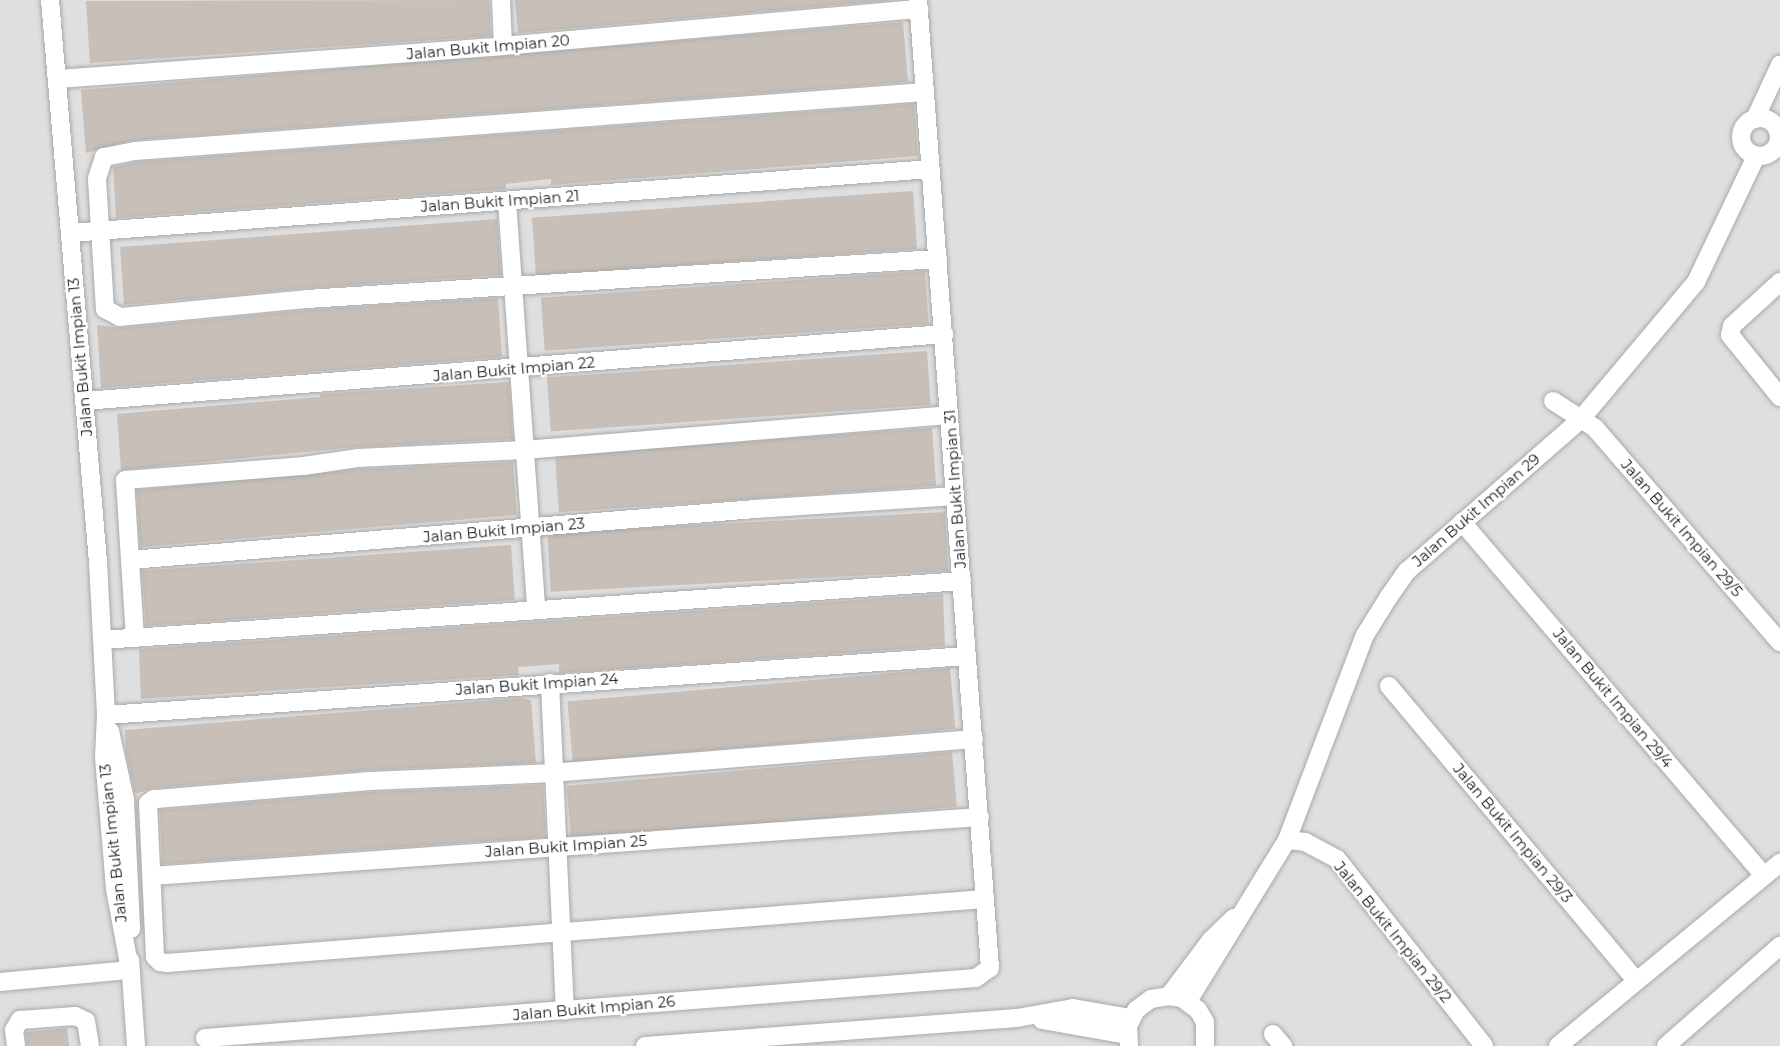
<!DOCTYPE html>
<html>
<head>
<meta charset="utf-8">
<style>
	body { margin:0 }
	#map { position:relative; width:1780px; height:1046px; overflow:hidden; background:#f2efe9; font-family:Montserrat,sans-serif }
	div>[style] { position:absolute }
	[style*='--x'] { left:calc(var(--x)*1px); top:calc(var(--y)*1px); width:calc(var(--w)*1px); rotate:calc(var(--a)*1deg) }
	.residential>* { inset:0; background:#e0dfdf; transform-origin:0 0 }
	.building>* { inset:0; background:#c7bfb8; transform-origin:0 0 }
	.roads { filter:drop-shadow(0 0 2px #a9a9a9) drop-shadow(0 0 2px #a9a9a9) }
	.minor>* { height:18px; margin:-9px; padding:0 9px; transform-origin:9px; border-radius:9px; background:#fff }
	.minor>.ring { margin:-9px; padding:0; box-sizing:content-box; background:none; border:18px solid #fff; border-radius:50% }
	span { translate:-50% -50%; white-space:nowrap; text-align:center; line-height:1.15; -webkit-text-stroke:4.5px #fff; paint-order:stroke }
	.street-label { font-size:15px; color:#222 }
</style>
</head>
<body>
<div id="map">
	<div class="residential">
		<i style="left:0;top:0;width:1780px;height:1046px"></i>
	</div>
	<div class="building">
		<i style="clip-path:polygon(489px 0,491px 36px,90px 63px,86px 1px)"></i>
		<i style="clip-path:polygon(515px 0,893px 0,518px 33px)"></i>
		<i style="clip-path:polygon(903px 22px,908px 82px,134px 140px,86px 153px,81px 90px)"></i>
		<i style="clip-path:polygon(914px 104px,918px 156px,551px 185px,551px 179px,506px 184px,506px 189px,116px 218px,113px 167px,136px 162px)"></i>
		<i style="left:913px;top:191px;width:58px;height:382px;rotate:86deg"></i>
		<i style="clip-path:polygon(497px 219px,501px 275px,306px 288px,124px 305px,120px 247px)"></i>
		<i style="left:925px;top:271px;width:53px;height:385px;rotate:86deg"></i>
		<i style="clip-path:polygon(498px 298px,502px 357px,101px 388px,97px 325px,121px 328px,308px 310px)"></i>
		<i style="left:927px;top:351px;width:54px;height:381px;rotate:86deg"></i>
		<i style="clip-path:polygon(509px 382px,513px 439px,357px 447px,121px 470px,117px 414px,320px 397px,320px 394px)"></i>
		<i style="left:932px;top:428px;width:58px;height:378px;rotate:86deg"></i>
		<i style="clip-path:polygon(513px 462px,517px 515px,140px 547px,137px 490px,359px 469px)"></i>
		<i style="left:945px;top:512px;width:59px;height:398px;rotate:87deg"></i>
		<i style="left:511px;top:545px;width:55px;height:370px;rotate:86deg"></i>
		<i style="clip-path:polygon(943px 594px,945px 646px,559px 673px,559px 664px,518px 667px,519px 675px,141px 699px,139px 649px)"></i>
		<i style="left:950px;top:668px;width:61px;height:384px;rotate:85deg"></i>
		<i style="clip-path:polygon(521px 698px,531px 700px,536px 763px,369px 770px,153px 788px,135px 794px,126px 753px,125px 730px)"></i>
		<i style="left:952px;top:752px;width:55px;height:387px;rotate:85deg"></i>
		<i style="clip-path:polygon(543px 785px,546px 837px,162px 864px,160px 810px,371px 792px)"></i>
		<i style="clip-path:polygon(67px 1028px,69px 1046px,27px 1046px,26px 1032px)"></i>
	</div>
	<div class="roads">
		<div class="minor">
			<i style="--x:50;--y:0;--w:564;--a:85.12"></i>
			<i style="--x:98;--y:562;--w:153;--a:87"></i>
			<i style="--x:106;--y:715;--w:42;--a:92.7"></i>
			<i style="--x:104;--y:757;--w:132;--a:85.2"></i>
			<i style="--x:115;--y:889;--w:82;--a:79.5"></i>
			<i style="--x:501;--y:0;--w:46;--a:87.5"></i>
			<i style="--x:57;--y:79;--w:447;--a:-4.2"></i>
			<i style="--x:503;--y:46;--w:418;--a:-5.1"></i>
			<i style="--x:925;--y:92;--w:792;--a:175.73"></i>
			<i style="--x:135;--y:151;--w:32;--a:169"></i>
			<i style="--x:104;--y:157;--w:23;--a:108"></i>
			<i style="--x:97;--y:179;--w:130;--a:86.5"></i>
			<i style="--x:105;--y:309;--w:17;--a:28"></i>
			<i style="--x:120;--y:317;--w:188;--a:-5.5"></i>
			<i style="--x:307;--y:299;--w:632;--a:-3.63"></i>
			<i class="ring" style="left:1741px;top:118px;width:20px;height:20px"></i>
			<i style="--x:1755;--y:119;--w:60;--a:-65.2"></i>
			<i style="--x:507;--y:201;--w:410;--a:85.9"></i>
			<i style="--x:70;--y:233;--w:863;--a:-4.25"></i>
			<i style="--x:1780;--y:282;--w:65;--a:137.5"></i>
			<i style="--x:1732;--y:326;--w:9;--a:103"></i>
			<i style="--x:1730;--y:335;--w:80;--a:51.1"></i>
			<i style="--x:84;--y:401;--w:863;--a:-4.45"></i>
			<i style="--x:1553;--y:401;--w:50;--a:32.7"></i>
			<i style="--x:1595;--y:428;--w:283;--a:49.2"></i>
			<i style="--x:1462;--y:522;--w:464;--a:49.5"></i>
			<i style="--x:130;--y:560;--w:80;--a:-93.6"></i>
			<i style="--x:125;--y:480;--w:180;--a:-4.5"></i>
			<i style="--x:304;--y:466;--w:55;--a:-8.4"></i>
			<i style="--x:358;--y:458;--w:166;--a:-2.8"></i>
			<i style="--x:524;--y:450;--w:426;--a:-4.7"></i>
			<i style="--x:135;--y:638;--w:78;--a:-93.7"></i>
			<i style="--x:130;--y:560;--w:628;--a:-4.66"></i>
			<i style="--x:756;--y:509;--w:199;--a:-3.7"></i>
			<i style="--x:102;--y:640;--w:862;--a:-3.92"></i>
			<i style="--x:550;--y:683;--w:328;--a:87.4"></i>
			<i style="--x:1389;--y:686;--w:384;--a:50"></i>
			<i style="--x:106;--y:715;--w:863;--a:-3.92"></i>
			<i style="--x:110;--y:731;--w:71;--a:77.7"></i>
			<i style="--x:125;--y:800;--w:129;--a:87.3"></i>
			<i style="--x:974;--y:739;--w:421;--a:175.4"></i>
			<i style="--x:554;--y:773;--w:184;--a:177.5"></i>
			<i style="--x:370;--y:781;--w:217;--a:175.2"></i>
			<i style="--x:154;--y:799;--w:7;--a:146"></i>
			<i style="--x:148;--y:803;--w:154;--a:87.4"></i>
			<i style="--x:155;--y:957;--w:7;--a:45"></i>
			<i style="--x:160;--y:962;--w:7;--a:8"></i>
			<i style="--x:167;--y:963;--w:820;--a:-4.47"></i>
			<i style="--x:1287;--y:840;--w:18;--a:6"></i>
			<i style="--x:1305;--y:842;--w:36;--a:28"></i>
			<i style="--x:1337;--y:859;--w:238;--a:51.8"></i>
			<i style="--x:152;--y:876;--w:830;--a:-4.08"></i>
			<i style="--x:130;--y:960;--w:86;--a:86"></i>
			<i style="--x:0;--y:982;--w:131;--a:-5.3"></i>
			<i style="--x:1169;--y:996;--w:70;--a:-53.1"></i>
			<i style="--x:1211;--y:940;--w:32;--a:-44"></i>
			<i style="--x:1188;--y:1001;--w:189;--a:-58.4"></i>
			<i style="--x:1287;--y:840;--w:219;--a:-69.2"></i>
			<i style="--x:1365;--y:635;--w:44;--a:-58.1"></i>
			<i style="--x:1388;--y:598;--w:33;--a:-55"></i>
			<i style="--x:1407;--y:571;--w:231;--a:-41.1"></i>
			<i style="--x:1581;--y:419;--w:179;--a:-50"></i>
			<i style="--x:1696;--y:282;--w:140;--a:-64.5"></i>
			<i style="--x:1042;--y:1020;--w:86;--a:10"></i>
			<i style="--x:1273;--y:1034;--w:16;--a:50"></i>
			<i style="--x:205;--y:1038;--w:773;--a:-4.45"></i>
			<i style="--x:976;--y:978;--w:17;--a:-36"></i>
			<i style="--x:990;--y:968;--w:971;--a:-94.25"></i>
			<i style="--x:16;--y:1046;--w:16;--a:-97"></i>
			<i style="--x:14;--y:1030;--w:12;--a:-59"></i>
			<i style="--x:20;--y:1020;--w:55;--a:-4.2"></i>
			<i style="--x:75;--y:1016;--w:12;--a:24"></i>
			<i style="--x:86;--y:1021;--w:25;--a:81"></i>
			<i style="--x:645;--y:1046;--w:373;--a:-4.3"></i>
			<i style="--x:1017;--y:1018;--w:57;--a:-10.1"></i>
			<i style="--x:1073;--y:1008;--w:59;--a:9.8"></i>
			<i style="--x:1129;--y:1046;--w:20;--a:-93"></i>
			<i style="--x:1128;--y:1026;--w:18;--a:-63"></i>
			<i style="--x:1136;--y:1010;--w:19;--a:-36"></i>
			<i style="--x:1151;--y:999;--w:18;--a:-9"></i>
			<i style="--x:1169;--y:996;--w:13;--a:9"></i>
			<i style="--x:1182;--y:998;--w:20;--a:37"></i>
			<i style="--x:1198;--y:1010;--w:14;--a:60"></i>
			<i style="--x:1205;--y:1022;--w:24;--a:90"></i>
			<i style="--x:1558;--y:1046;--w:288;--a:-39.5"></i>
			<i style="--x:1666;--y:1046;--w:152;--a:-41.3"></i>
		</div>
	</div>
	<div class="street-label">
		<span style="left:488px;top:47px;rotate:-5deg">Jalan Bukit Impian 20</span>
		<span style="left:500px;top:201px;rotate:-4deg">Jalan Bukit Impian 21</span>
		<span style="left:80px;top:357px;rotate:-95deg">Jalan Bukit Impian 13</span>
		<span style="left:514px;top:369px;rotate:-5deg">Jalan Bukit Impian 22</span>
		<span style="left:955px;top:489px;rotate:-94deg">Jalan Bukit Impian 31</span>
		<span style="left:1476px;top:510px;rotate:-41deg">Jalan Bukit Impian 29</span>
		<span style="left:1682px;top:528px;rotate:49deg">Jalan Bukit Impian 29/5</span>
		<span style="left:504px;top:530px;rotate:-5deg">Jalan Bukit Impian 23</span>
		<span style="left:537px;top:684px;rotate:-4deg">Jalan Bukit Impian 24</span>
		<span style="left:1613px;top:698px;rotate:50deg">Jalan Bukit Impian 29/4</span>
		<span style="left:1513px;top:833px;rotate:50deg">Jalan Bukit Impian 29/3</span>
		<span style="left:113px;top:843px;rotate:-96deg">Jalan Bukit Impian 13</span>
		<span style="left:566px;top:846px;rotate:-4deg">Jalan Bukit Impian 25</span>
		<span style="left:1393px;top:932px;rotate:51deg">Jalan Bukit Impian 29/2</span>
		<span style="left:594px;top:1008px;rotate:-5deg">Jalan Bukit Impian 26</span>
	</div>
</div>
</body>
</html>
